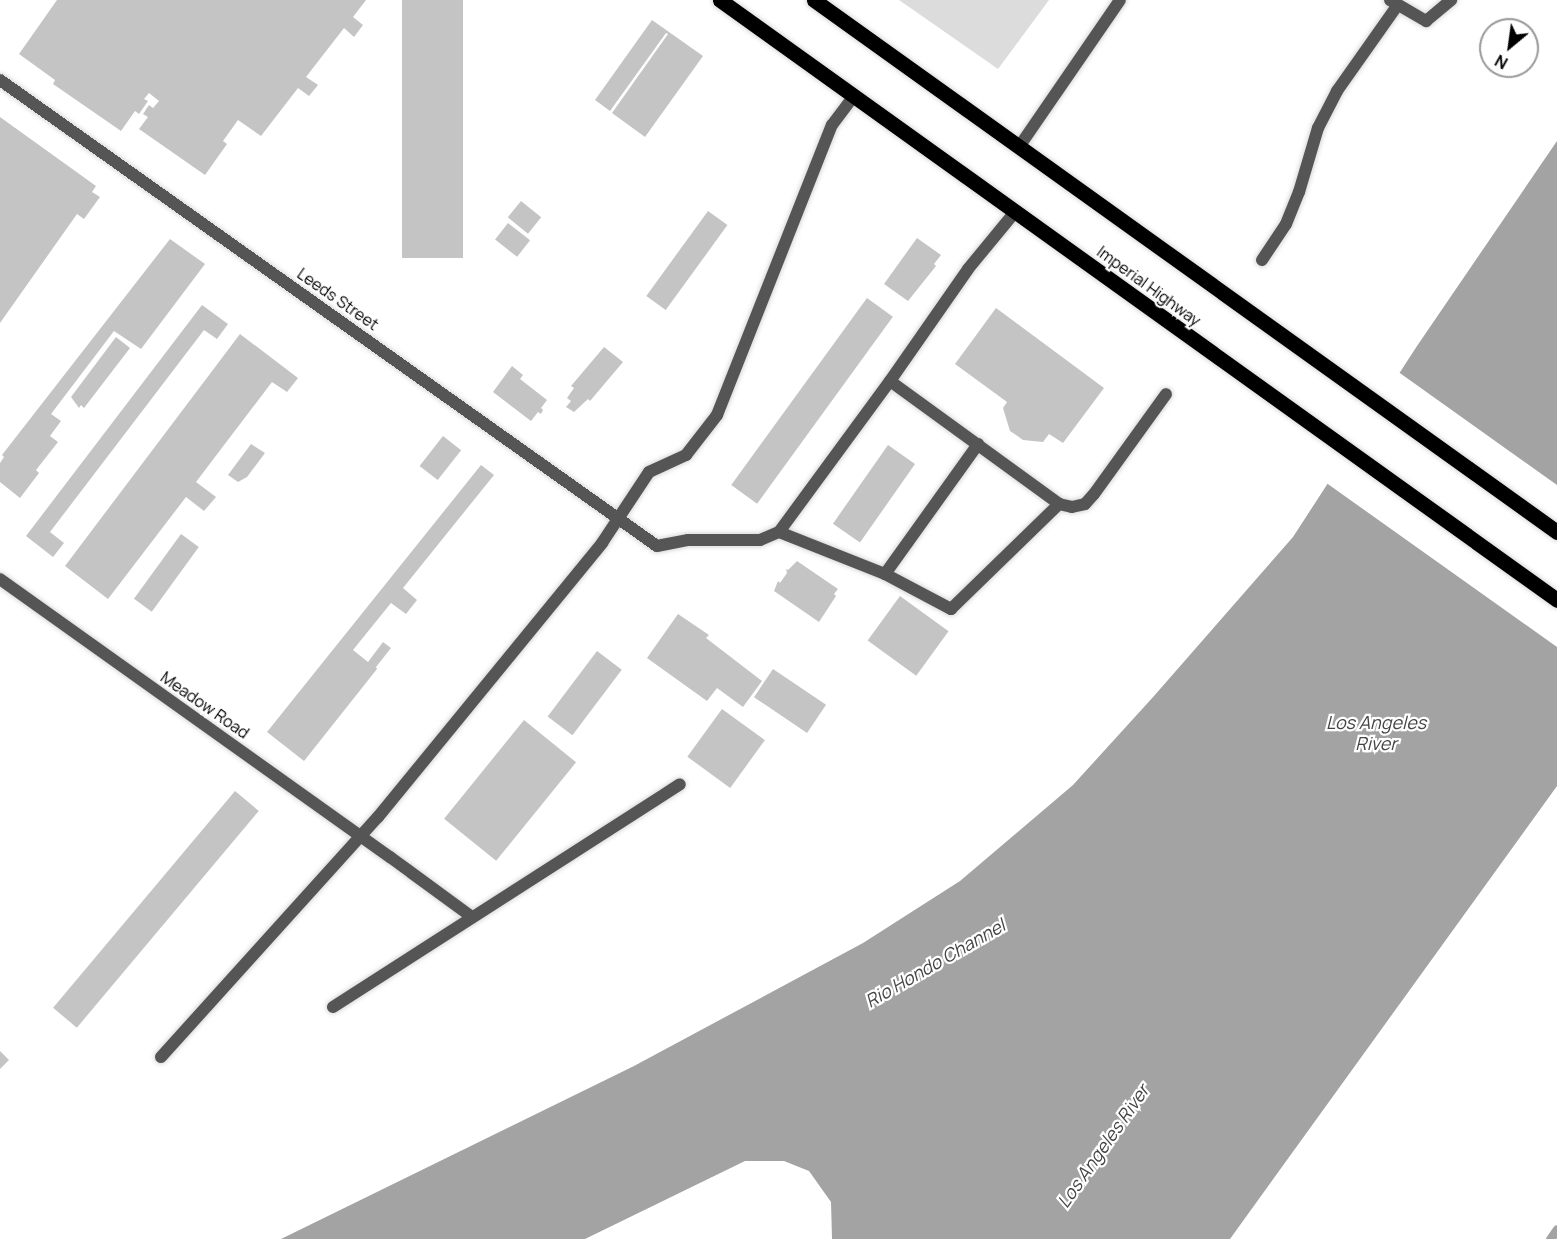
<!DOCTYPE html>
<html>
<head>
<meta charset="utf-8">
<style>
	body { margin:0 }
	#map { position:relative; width:1557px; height:1239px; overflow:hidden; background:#fff; font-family:Manrope,sans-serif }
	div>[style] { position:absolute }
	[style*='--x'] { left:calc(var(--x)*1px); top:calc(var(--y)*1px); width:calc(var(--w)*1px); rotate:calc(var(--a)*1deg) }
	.green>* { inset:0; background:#dcdcdc }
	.water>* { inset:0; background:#a3a3a3 }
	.pier>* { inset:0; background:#fff }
	.stream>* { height:9px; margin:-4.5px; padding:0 4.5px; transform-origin:4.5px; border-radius:4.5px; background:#a3a3a3 }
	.building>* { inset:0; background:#c4c4c4; transform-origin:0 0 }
	.roads { filter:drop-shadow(0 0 2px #dbdbdb) drop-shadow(0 0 2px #dbdbdb) }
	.lane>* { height:12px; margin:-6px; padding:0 6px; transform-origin:6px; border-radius:6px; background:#555 }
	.street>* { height:12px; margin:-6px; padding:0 6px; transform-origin:6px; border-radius:6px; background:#555 }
	.primary>* { height:15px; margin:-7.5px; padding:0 7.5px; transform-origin:7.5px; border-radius:7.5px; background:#000 }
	span { translate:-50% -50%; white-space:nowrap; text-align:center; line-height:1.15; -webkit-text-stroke:4.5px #fff; paint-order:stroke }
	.street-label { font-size:16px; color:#000 }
	.water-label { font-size:18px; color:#444; font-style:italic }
	.north { position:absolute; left:1479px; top:18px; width:60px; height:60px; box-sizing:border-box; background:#fff; border:2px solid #999; border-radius:50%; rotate:209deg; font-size:16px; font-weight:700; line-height:24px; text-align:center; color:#000 }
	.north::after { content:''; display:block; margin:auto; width:21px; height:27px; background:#000; clip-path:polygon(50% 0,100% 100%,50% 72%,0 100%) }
</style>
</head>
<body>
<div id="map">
	<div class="green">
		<i style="clip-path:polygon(899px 0,1049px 0,998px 69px)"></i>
	</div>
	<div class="water">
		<i style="clip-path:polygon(1557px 141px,1557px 786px,1230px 1239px,832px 1239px,831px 1202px,809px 1171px,784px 1161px,745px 1161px,585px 1239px,281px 1239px,634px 1066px,863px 943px,960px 881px,1073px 785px,1154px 696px,1293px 537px,1417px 346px)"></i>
	</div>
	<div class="pier">
		<i style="clip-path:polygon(1397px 371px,1557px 485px,1557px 647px,1325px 482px)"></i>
	</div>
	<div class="stream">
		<i style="--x:1550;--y:1239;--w:12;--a:-55"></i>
	</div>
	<div class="building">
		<i style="clip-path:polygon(57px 0,366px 0,353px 17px,363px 25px,354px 37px,344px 28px,306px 77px,318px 85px,309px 96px,298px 88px,261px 136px,238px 120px,223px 141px,227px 144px,205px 175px,139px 129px,148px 117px,143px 114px,149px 105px,153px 108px,159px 101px,149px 93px,144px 99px,148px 101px,139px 114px,135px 111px,121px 131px,53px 84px,55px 80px,19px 54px)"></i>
		<i style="left:402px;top:0;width:61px;height:258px"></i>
		<i style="clip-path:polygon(652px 20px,703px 56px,645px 137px,612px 113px,668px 34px,666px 33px,610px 111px,595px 100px)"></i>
		<i style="clip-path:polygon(0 117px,96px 186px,92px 192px,100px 197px,84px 219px,77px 214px,0 323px)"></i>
		<i style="left:521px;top:201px;width:26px;height:21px;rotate:39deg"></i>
		<i style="left:708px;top:211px;width:24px;height:105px;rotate:36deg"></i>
		<i style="left:508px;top:223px;width:28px;height:21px;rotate:38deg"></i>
		<i style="clip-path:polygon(917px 238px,941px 255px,934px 264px,936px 266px,908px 301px,884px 284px)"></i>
		<i style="clip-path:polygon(170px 239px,205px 264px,141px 349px,114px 331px,51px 414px,61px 421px,50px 436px,58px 442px,36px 470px,39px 473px,20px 498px,0 482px,0 463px,4px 457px,2px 455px)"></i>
		<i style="left:867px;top:298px;width:32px;height:231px;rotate:36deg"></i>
		<i style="clip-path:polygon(202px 305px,228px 324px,217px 339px,204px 330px,50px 532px,64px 543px,53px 557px,26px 536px)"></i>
		<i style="clip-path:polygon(996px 308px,1104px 388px,1063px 443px,1049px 434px,1043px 442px,1023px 440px,1016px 435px,1010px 431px,1003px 408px,1007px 402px,955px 364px)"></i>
		<i style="clip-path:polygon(240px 334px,298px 378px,287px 392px,272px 382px,196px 482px,216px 497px,204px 511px,186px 497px,108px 599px,65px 566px)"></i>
		<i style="clip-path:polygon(116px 337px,130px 348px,84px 408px,81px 405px,79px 408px,71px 397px)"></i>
		<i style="clip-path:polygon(604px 347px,623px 362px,590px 401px,588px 399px,574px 412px,566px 407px,571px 401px,567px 398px,574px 388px,571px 386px)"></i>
		<i style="clip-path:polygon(512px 366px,523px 375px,520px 379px,547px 400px,541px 408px,543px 410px,541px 414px,538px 412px,531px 421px,493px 392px)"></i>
		<i style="left:443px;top:436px;width:23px;height:38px;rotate:38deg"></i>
		<i style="clip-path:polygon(251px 444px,265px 453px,247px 477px,238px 482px,228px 475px)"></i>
		<i style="left:888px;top:445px;width:33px;height:96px;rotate:35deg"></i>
		<i style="clip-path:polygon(481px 465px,494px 475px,403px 588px,417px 600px,406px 614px,391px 603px,353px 650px,368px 662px,383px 642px,391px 648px,376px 667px,377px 669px,304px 761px,267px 732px)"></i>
		<i style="left:181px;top:534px;width:22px;height:80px;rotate:36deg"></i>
		<i style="clip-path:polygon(797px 561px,838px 589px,834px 594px,836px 596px,819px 622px,774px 591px,778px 581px,780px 583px,787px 573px,786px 569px,788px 570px)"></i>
		<i style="left:900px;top:596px;width:60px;height:55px;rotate:36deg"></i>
		<i style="clip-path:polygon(678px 614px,709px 635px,706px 638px,762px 681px,743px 707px,717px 688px,707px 701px,647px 658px)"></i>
		<i style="left:597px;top:651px;width:31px;height:82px;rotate:37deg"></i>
		<i style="left:773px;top:669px;width:64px;height:34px;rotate:34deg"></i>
		<i style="left:722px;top:709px;width:53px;height:59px;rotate:36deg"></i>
		<i style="left:524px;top:720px;width:67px;height:127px;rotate:39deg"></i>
		<i style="left:235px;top:791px;width:31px;height:283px;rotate:40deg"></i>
		<i style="clip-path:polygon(0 1051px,9px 1060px,0 1069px)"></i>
	</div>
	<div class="roads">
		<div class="lane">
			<i style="--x:1390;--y:0;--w:42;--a:30.3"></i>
			<i style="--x:1426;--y:21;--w:33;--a:-40"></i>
			<i style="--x:1019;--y:147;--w:178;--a:-55.5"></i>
			<i style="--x:1262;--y:260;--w:43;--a:-56.3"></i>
			<i style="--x:1286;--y:224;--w:35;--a:-68"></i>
			<i style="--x:1299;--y:192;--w:67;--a:-73.5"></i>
			<i style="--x:1318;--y:128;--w:42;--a:-62.8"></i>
			<i style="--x:1337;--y:91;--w:104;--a:-54.8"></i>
			<i style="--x:890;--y:381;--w:209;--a:36"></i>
			<i style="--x:1059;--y:504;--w:13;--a:13"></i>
			<i style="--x:1072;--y:507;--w:13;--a:-13"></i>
			<i style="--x:1085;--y:504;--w:13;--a:-48"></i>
			<i style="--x:1094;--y:494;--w:123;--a:-54.2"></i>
			<i style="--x:779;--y:532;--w:114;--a:21.6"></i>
			<i style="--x:885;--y:574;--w:75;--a:27.9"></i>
			<i style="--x:951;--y:609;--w:151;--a:-44.2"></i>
			<i style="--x:657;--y:546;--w:32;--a:-11"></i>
			<i style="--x:688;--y:540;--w:72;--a:0"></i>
			<i style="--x:760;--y:540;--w:21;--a:-23"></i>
			<i style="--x:779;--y:532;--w:187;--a:-53.7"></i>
			<i style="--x:890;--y:381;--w:136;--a:-55.1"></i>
			<i style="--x:968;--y:269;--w:74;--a:-50.5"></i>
			<i style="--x:885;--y:574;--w:160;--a:-54.4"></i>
			<i style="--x:390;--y:857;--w:102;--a:36.2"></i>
			<i style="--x:333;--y:1007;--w:412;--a:-32.7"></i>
			<i style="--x:161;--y:1057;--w:324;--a:-47.9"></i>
			<i style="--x:378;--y:817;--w:354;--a:-50.7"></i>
			<i style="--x:602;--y:543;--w:85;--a:-56.5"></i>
			<i style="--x:649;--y:472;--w:41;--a:-24.7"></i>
			<i style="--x:686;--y:455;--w:51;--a:-52.2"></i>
			<i style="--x:717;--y:415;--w:312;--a:-68.4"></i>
			<i style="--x:832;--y:125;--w:36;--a:-53"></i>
		</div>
		<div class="street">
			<i style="--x:0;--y:80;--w:805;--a:35.35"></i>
			<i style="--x:0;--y:579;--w:479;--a:35.5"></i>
		</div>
		<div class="primary">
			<i style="--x:720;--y:0;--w:1030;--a:35.63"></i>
			<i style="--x:814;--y:0;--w:914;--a:35.6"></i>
		</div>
	</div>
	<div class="street-label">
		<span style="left:1149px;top:286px;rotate:36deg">Imperial Highway</span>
		<span style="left:338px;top:299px;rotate:35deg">Leeds Street</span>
		<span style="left:205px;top:705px;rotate:35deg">Meadow Road</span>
	</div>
	<div class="water-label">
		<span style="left:1376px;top:733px">Los Angeles<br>River</span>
		<span style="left:935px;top:963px;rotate:-30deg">Rio Hondo Channel</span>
		<span style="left:1103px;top:1146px;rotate:-55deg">Los Angeles River</span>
	</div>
	<div class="north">N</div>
</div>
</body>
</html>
